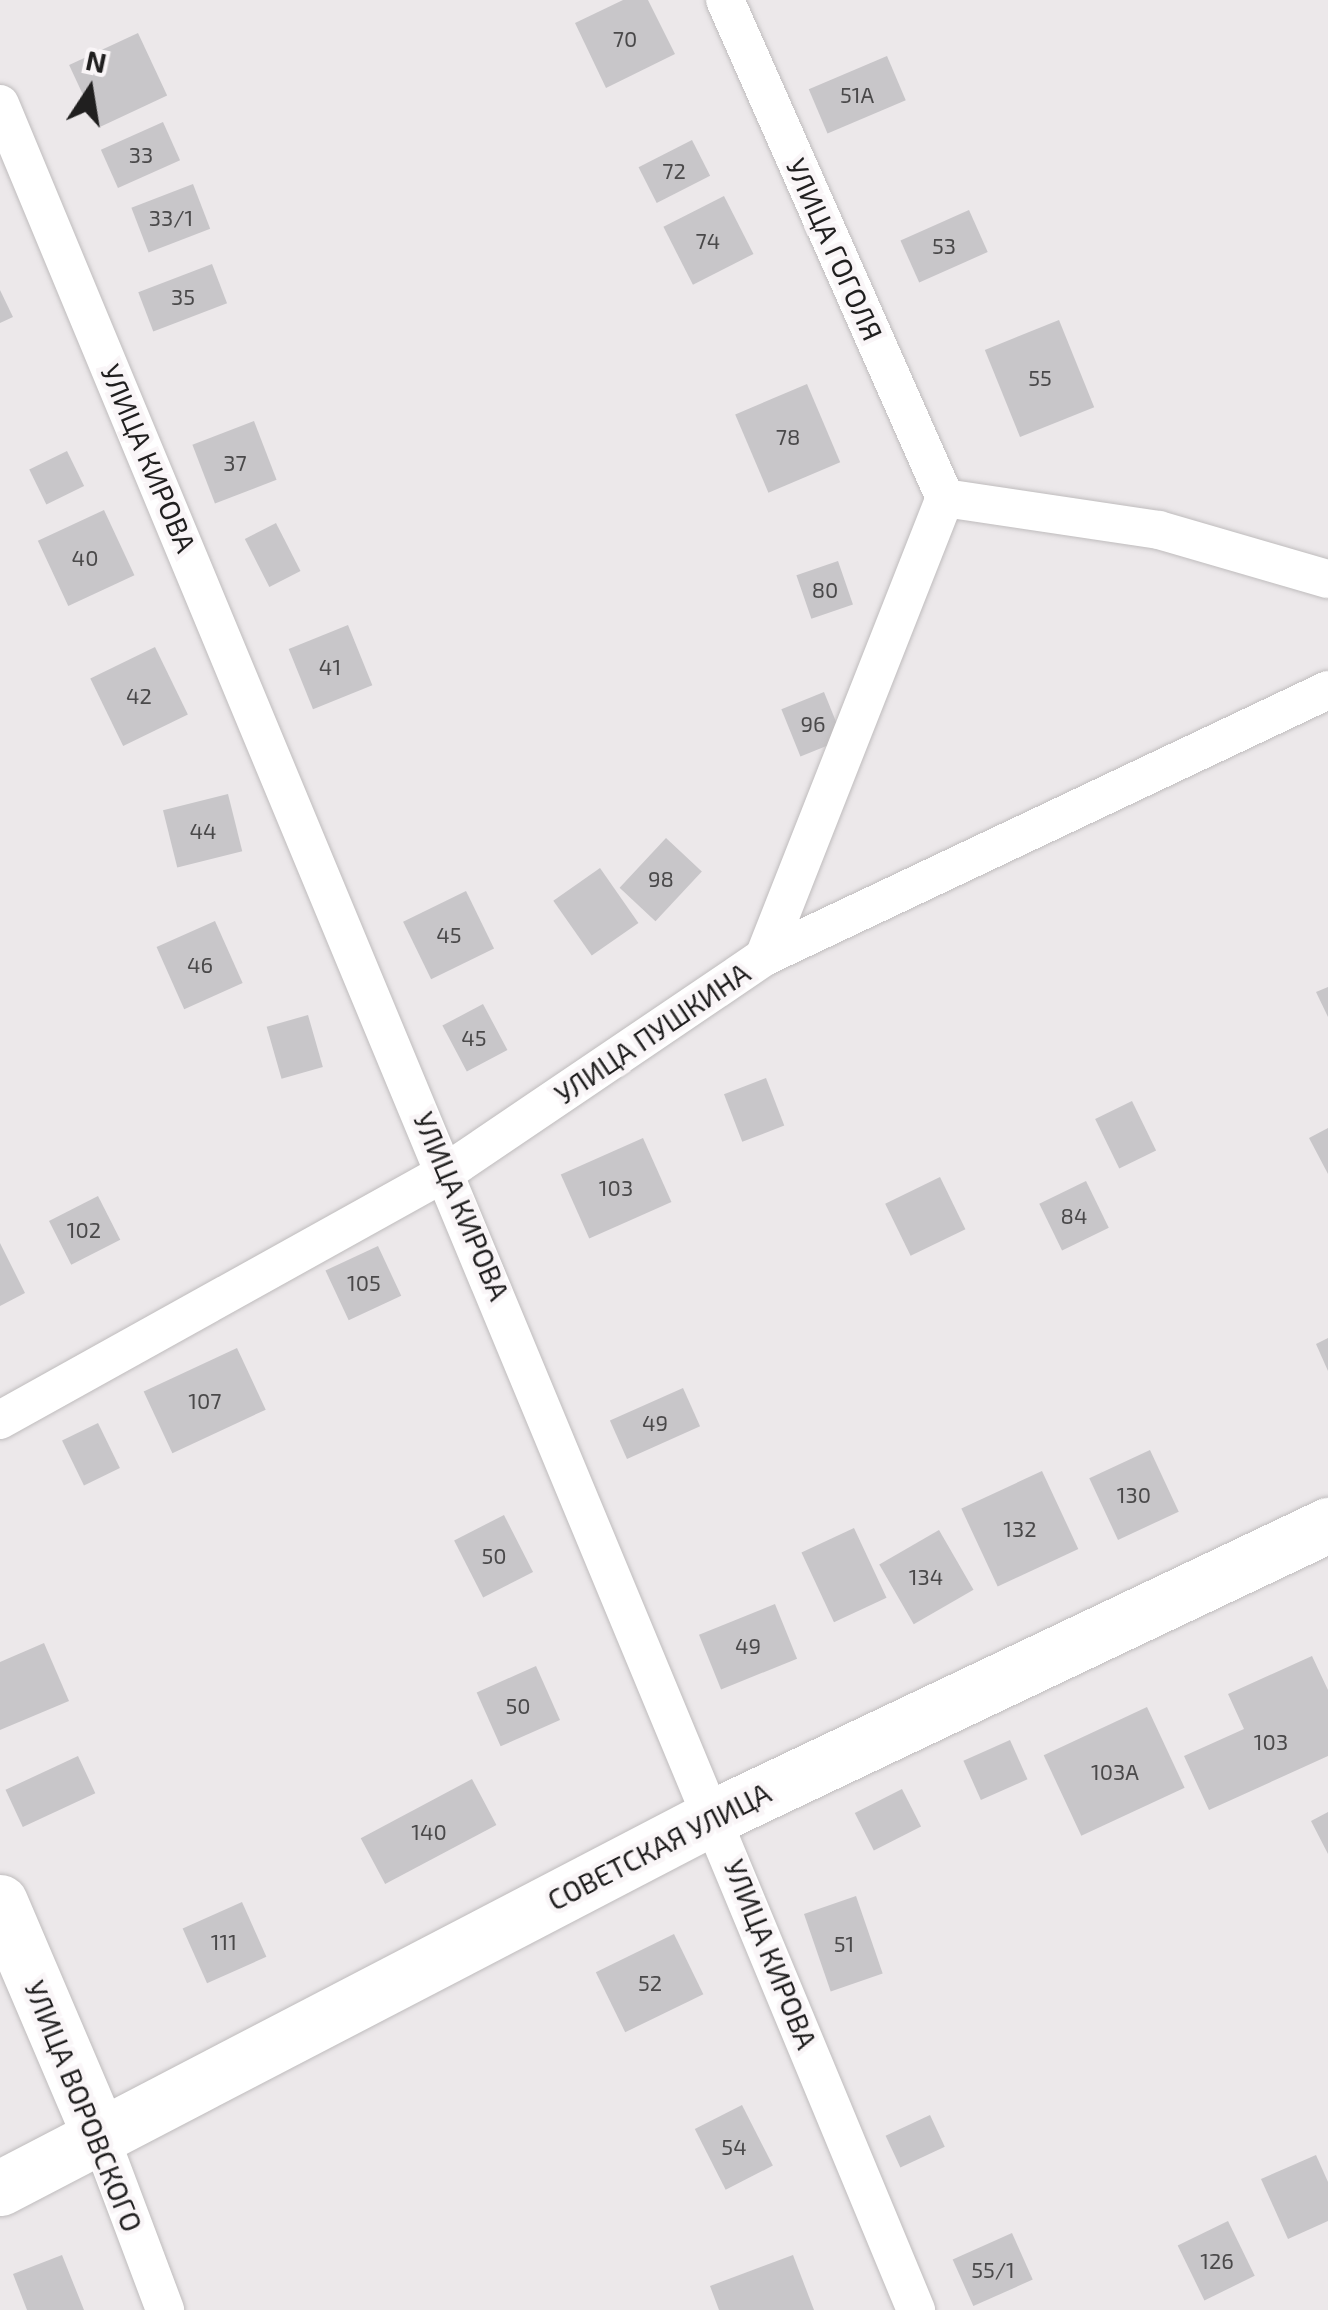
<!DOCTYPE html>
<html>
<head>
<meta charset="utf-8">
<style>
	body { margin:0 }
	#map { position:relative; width:1328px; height:2310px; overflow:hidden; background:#ece8ea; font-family:"Exo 2",sans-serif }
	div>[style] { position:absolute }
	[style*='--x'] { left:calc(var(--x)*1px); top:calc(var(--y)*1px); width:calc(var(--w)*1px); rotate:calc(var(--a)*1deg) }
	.building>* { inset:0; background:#c8c6c9; transform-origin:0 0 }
	.roads { filter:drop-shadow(0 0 2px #bfbcbd) drop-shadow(0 0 2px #bfbcbd) }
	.minor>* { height:38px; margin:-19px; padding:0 19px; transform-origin:19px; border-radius:19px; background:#fff }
	.secondary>* { height:55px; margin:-27.5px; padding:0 27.5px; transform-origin:27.5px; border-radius:27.5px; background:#fff }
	span { translate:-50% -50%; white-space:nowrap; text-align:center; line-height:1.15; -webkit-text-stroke:9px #f9f5f7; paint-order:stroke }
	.number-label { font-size:22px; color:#4a494a }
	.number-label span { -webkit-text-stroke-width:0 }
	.street-label { font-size:28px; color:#201f1f }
	.north { position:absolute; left:40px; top:40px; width:100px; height:100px; -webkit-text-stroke:8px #f9f5f7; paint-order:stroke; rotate:12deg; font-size:28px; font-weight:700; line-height:40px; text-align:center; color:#201f1f }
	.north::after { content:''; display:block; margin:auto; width:35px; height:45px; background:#201f1f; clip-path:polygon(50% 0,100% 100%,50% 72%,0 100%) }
</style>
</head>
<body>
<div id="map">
	<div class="building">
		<i style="clip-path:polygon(623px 0,648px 0,675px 54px,606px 88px,575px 23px)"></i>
		<i style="left:138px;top:33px;width:69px;height:76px;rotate:65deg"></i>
		<i style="left:887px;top:56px;width:48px;height:85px;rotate:67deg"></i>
		<i style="left:163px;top:122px;width:42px;height:68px;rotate:66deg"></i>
		<i style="left:692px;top:140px;width:40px;height:60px;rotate:63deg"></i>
		<i style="left:193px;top:184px;width:48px;height:66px;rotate:69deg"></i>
		<i style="left:724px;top:196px;width:65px;height:68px;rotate:63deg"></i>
		<i style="left:969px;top:210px;width:46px;height:75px;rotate:66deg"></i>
		<i style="left:212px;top:264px;width:42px;height:79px;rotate:69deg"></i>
		<i style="clip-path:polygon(0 290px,13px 317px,0 323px)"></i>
		<i style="left:1059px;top:320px;width:94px;height:80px;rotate:68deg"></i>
		<i style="left:807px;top:384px;width:85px;height:78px;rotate:67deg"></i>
		<i style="left:254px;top:421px;width:63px;height:66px;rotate:69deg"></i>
		<i style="left:67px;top:451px;width:39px;height:42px;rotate:64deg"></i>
		<i style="left:104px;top:510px;width:72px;height:73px;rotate:65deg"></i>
		<i style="left:276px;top:523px;width:54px;height:35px;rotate:63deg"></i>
		<i style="left:838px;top:561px;width:46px;height:44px;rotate:71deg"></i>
		<i style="left:348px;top:625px;width:65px;height:64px;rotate:68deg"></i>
		<i style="left:155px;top:647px;width:75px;height:72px;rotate:64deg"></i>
		<i style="left:824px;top:692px;width:51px;height:46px;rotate:68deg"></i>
		<i style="left:228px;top:794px;width:59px;height:67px;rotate:76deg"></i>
		<i style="left:666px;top:838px;width:49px;height:68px;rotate:43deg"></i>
		<i style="left:600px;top:868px;width:67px;height:57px;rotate:55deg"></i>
		<i style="left:466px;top:891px;width:64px;height:70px;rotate:64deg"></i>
		<i style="left:215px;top:921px;width:68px;height:64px;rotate:66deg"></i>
		<i style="clip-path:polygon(1328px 987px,1328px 1017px,1316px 992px)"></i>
		<i style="left:483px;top:1004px;width:52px;height:46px;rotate:62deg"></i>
		<i style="left:308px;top:1015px;width:54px;height:43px;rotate:74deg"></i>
		<i style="left:766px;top:1078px;width:51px;height:45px;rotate:69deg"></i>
		<i style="left:1132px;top:1101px;width:55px;height:41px;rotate:64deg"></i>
		<i style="clip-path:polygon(1328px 1128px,1328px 1174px,1309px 1138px)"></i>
		<i style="left:643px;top:1138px;width:70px;height:90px;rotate:66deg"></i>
		<i style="left:940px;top:1177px;width:58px;height:61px;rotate:64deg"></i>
		<i style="left:1086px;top:1181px;width:52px;height:52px;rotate:64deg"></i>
		<i style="left:98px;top:1196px;width:49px;height:55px;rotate:63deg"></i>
		<i style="clip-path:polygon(0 1243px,25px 1293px,0 1306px)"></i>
		<i style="left:378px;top:1246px;width:55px;height:58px;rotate:65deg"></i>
		<i style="clip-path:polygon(1328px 1338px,1328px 1371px,1316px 1344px)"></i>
		<i style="left:237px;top:1348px;width:68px;height:103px;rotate:65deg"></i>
		<i style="left:683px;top:1388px;width:42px;height:80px;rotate:66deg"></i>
		<i style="left:98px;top:1423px;width:50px;height:40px;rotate:64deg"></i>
		<i style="left:1150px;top:1450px;width:68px;height:67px;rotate:65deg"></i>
		<i style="left:1042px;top:1471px;width:86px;height:89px;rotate:65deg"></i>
		<i style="left:504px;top:1515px;width:64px;height:56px;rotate:63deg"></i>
		<i style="left:854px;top:1528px;width:77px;height:58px;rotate:65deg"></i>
		<i style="left:939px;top:1530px;width:69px;height:69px;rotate:60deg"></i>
		<i style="left:775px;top:1604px;width:59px;height:82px;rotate:68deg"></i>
		<i style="clip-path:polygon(44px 1643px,69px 1701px,0 1730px,0 1662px)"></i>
		<i style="clip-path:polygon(1312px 1656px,1328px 1690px,1328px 1756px,1209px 1810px,1184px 1756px,1244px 1729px,1228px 1694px)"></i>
		<i style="left:536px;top:1666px;width:59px;height:65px;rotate:66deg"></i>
		<i style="left:1147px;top:1707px;width:89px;height:114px;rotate:65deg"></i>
		<i style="left:1010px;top:1740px;width:43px;height:51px;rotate:66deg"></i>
		<i style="left:78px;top:1756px;width:41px;height:80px;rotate:65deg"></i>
		<i style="left:472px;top:1779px;width:52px;height:126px;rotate:62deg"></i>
		<i style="left:902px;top:1789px;width:42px;height:53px;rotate:63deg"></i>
		<i style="clip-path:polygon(1328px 1812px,1328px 1854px,1311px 1821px)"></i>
		<i style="left:856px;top:1896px;width:82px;height:55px;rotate:71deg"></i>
		<i style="left:242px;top:1902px;width:60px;height:65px;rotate:66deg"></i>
		<i style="left:674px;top:1934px;width:67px;height:87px;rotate:64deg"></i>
		<i style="left:742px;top:2105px;width:68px;height:53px;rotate:63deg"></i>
		<i style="left:930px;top:2115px;width:35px;height:49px;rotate:65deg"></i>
		<i style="clip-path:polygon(1316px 2155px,1328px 2182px,1328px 2221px,1288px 2239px,1261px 2179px)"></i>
		<i style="left:1228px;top:2221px;width:61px;height:56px;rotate:64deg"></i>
		<i style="left:1012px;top:2233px;width:51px;height:65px;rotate:66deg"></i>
		<i style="clip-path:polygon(62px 2255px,84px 2310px,27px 2310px,13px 2274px)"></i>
		<i style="clip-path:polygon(793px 2255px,814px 2310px,719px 2310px,710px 2286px)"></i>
	</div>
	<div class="roads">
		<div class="minor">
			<i style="--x:725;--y:0;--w:544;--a:66.17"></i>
			<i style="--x:945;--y:498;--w:216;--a:8.5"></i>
			<i style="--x:1159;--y:530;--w:176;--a:16.2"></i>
			<i style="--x:0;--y:104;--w:2389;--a:67.45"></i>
			<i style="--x:764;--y:957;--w:493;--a:-68.5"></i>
			<i style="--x:0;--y:1420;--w:513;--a:-29.07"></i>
			<i style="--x:448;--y:1171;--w:382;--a:-34.1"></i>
			<i style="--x:764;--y:957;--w:624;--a:-25.33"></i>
			<i style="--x:99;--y:2134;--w:188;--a:69.4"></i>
		</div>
		<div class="secondary">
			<i style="--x:0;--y:1902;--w:252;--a:66.9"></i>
			<i style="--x:0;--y:2188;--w:806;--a:-27.49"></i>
			<i style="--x:715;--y:1816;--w:679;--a:-25.39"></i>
		</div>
	</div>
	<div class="number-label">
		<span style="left:625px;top:39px">70</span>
		<span style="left:857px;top:95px">51А</span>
		<span style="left:141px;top:155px">33</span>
		<span style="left:674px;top:171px">72</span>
		<span style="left:171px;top:218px">33/1</span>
		<span style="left:708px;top:241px">74</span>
		<span style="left:944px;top:246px">53</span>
		<span style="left:183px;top:297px">35</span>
		<span style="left:1040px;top:378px">55</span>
		<span style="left:788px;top:437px">78</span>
		<span style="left:235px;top:463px">37</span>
		<span style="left:85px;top:558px">40</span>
		<span style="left:825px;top:590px">80</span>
		<span style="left:330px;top:667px">41</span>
		<span style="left:139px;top:696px">42</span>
		<span style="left:813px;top:724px">96</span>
		<span style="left:203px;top:831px">44</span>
		<span style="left:661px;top:879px">98</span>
		<span style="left:449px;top:935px">45</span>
		<span style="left:200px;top:965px">46</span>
		<span style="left:474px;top:1038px">45</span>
		<span style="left:616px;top:1188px">103</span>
		<span style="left:1074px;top:1216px">84</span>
		<span style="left:84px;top:1230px">102</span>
		<span style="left:364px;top:1283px">105</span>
		<span style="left:205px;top:1401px">107</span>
		<span style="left:655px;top:1423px">49</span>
		<span style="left:1134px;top:1495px">130</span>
		<span style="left:1020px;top:1529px">132</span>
		<span style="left:494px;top:1556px">50</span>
		<span style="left:926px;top:1577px">134</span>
		<span style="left:748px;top:1646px">49</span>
		<span style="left:518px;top:1706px">50</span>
		<span style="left:1271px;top:1742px">103</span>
		<span style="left:1115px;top:1772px">103А</span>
		<span style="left:429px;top:1832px">140</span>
		<span style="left:224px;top:1942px">111</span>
		<span style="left:844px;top:1944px">51</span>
		<span style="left:650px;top:1983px">52</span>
		<span style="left:734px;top:2147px">54</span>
		<span style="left:1217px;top:2261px">126</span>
		<span style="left:993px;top:2270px">55/1</span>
	</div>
	<div class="street-label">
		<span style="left:835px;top:249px;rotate:66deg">УЛИЦА ГОГОЛЯ</span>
		<span style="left:149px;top:458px;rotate:67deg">УЛИЦА КИРОВА</span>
		<span style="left:652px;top:1033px;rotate:-34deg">УЛИЦА ПУШКИНА</span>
		<span style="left:462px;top:1206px;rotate:67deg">УЛИЦА КИРОВА</span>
		<span style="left:659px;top:1846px;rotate:-27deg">СОВЕТСКАЯ УЛИЦА</span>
		<span style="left:771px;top:1954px;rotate:68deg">УЛИЦА КИРОВА</span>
		<span style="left:84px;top:2106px;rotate:68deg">УЛИЦА ВОРОВСКОГО</span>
	</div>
	<div class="north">N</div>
</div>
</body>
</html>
